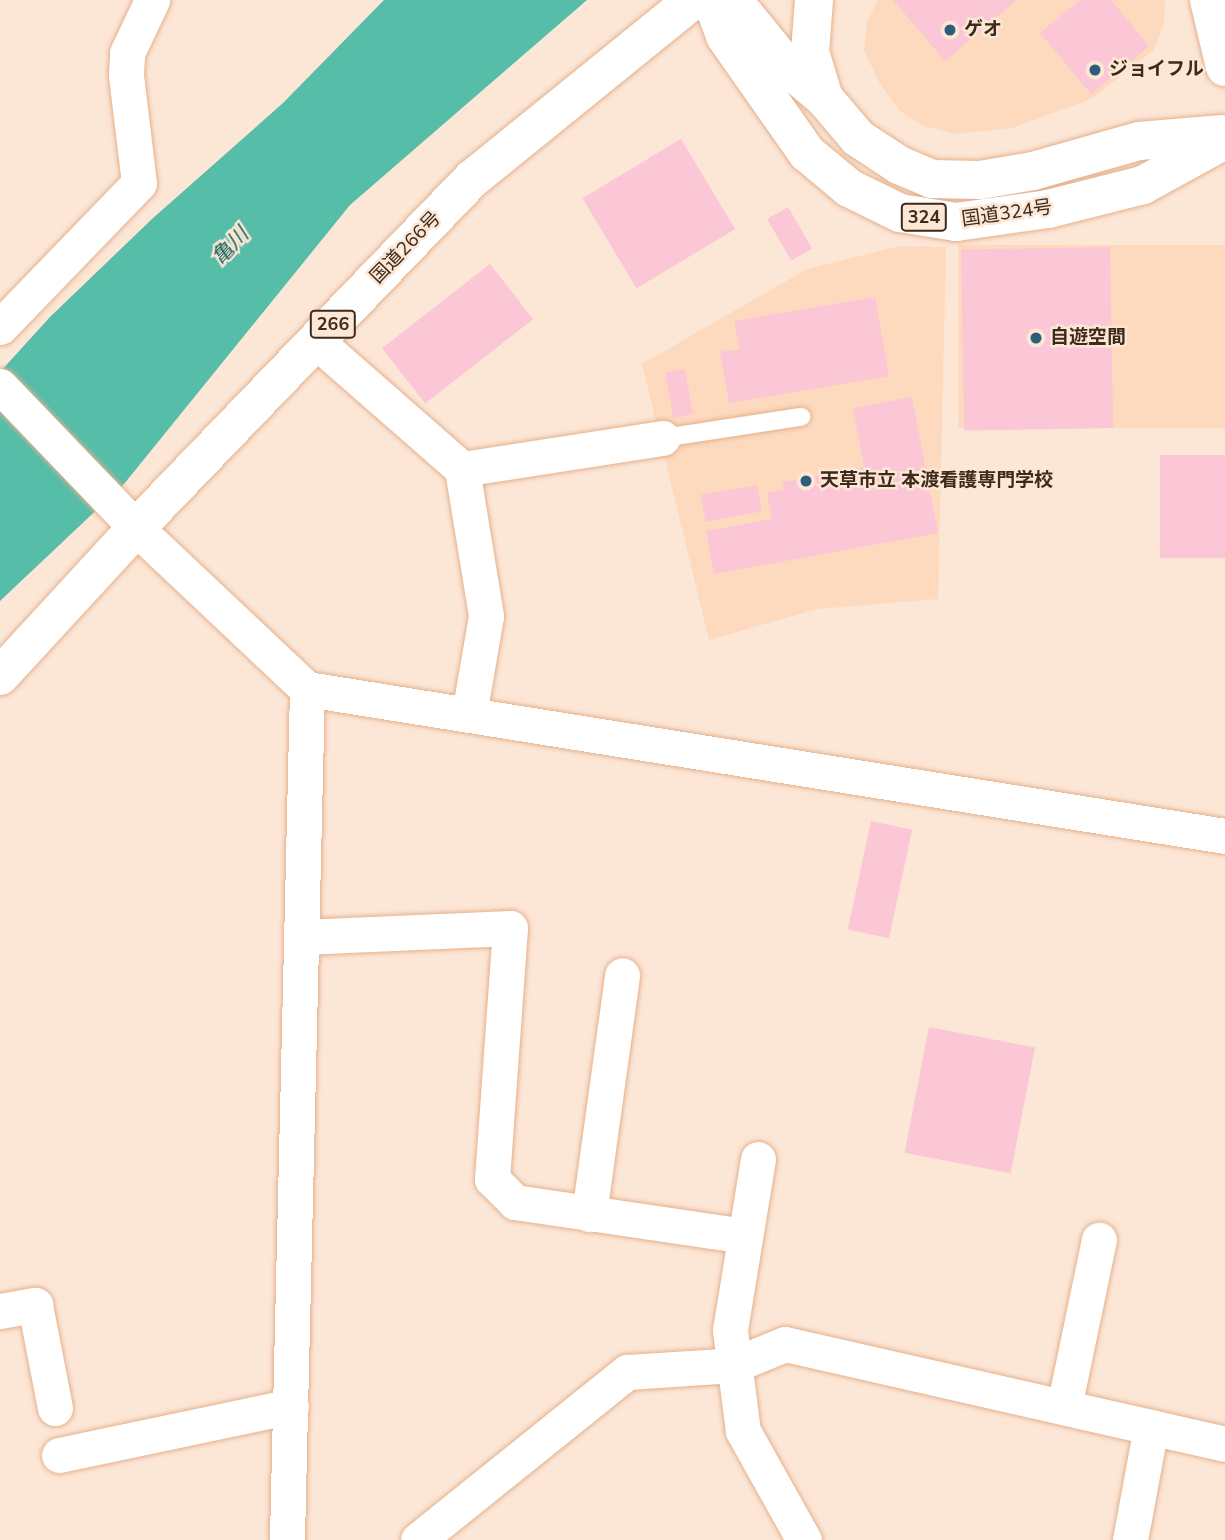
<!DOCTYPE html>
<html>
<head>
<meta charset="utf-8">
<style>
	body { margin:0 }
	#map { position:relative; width:1225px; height:1540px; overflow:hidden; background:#fce6d6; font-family:"Nunito Sans","Noto Sans JP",sans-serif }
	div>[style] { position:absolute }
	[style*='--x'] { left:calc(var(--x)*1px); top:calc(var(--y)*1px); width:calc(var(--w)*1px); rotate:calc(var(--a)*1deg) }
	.built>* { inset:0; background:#fdd9be; transform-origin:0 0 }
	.water>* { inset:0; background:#56bda9 }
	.building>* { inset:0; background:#fbc6d6; transform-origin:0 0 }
	.roads { filter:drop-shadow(0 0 2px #e5b18a) drop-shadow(0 0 2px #e5b18a) }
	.service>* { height:18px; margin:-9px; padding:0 9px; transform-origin:9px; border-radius:9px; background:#fff }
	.minor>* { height:35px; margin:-17.5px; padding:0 17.5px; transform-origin:17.5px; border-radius:17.5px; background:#fff }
	.trunk>* { height:38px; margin:-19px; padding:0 19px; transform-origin:19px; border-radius:19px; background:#fff }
	.dots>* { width:19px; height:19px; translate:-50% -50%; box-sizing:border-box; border:4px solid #fce6d6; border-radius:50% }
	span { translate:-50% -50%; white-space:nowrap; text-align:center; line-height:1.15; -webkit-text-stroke:5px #fce6d6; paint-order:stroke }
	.shield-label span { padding:2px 5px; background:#fce6d6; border:2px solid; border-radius:5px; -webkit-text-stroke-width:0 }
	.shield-label { font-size:18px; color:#3e2a1a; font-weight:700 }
	.poi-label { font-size:19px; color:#3e2a1a; font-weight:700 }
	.left { translate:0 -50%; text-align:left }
	.street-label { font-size:19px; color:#3e2a1a }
	.water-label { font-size:21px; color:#116658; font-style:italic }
</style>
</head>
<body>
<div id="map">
	<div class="built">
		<i style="clip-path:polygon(878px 0,1165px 0,1164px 22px,1154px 50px,1091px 99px,1012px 128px,956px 134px,923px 126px,899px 110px,881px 86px,864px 51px,867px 22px)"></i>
		<i style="left:1225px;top:245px;width:183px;height:267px;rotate:90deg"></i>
		<i style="clip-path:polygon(899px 246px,946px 247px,938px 599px,817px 609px,709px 640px,642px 364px,807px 269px)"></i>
	</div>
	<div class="water">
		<i style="clip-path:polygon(384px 0,587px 0,350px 205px,124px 484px,0 601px,0 372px,50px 317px,152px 219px,283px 103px)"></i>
	</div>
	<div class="building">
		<i style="clip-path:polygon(893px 0,1017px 0,945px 61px)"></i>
		<i style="clip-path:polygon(1080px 0,1111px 0,1149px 46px,1091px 94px,1040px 33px)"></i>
		<i style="left:681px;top:139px;width:105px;height:115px;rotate:59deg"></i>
		<i style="left:788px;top:207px;width:48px;height:24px;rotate:60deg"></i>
		<i style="left:1110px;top:247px;width:181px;height:149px;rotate:89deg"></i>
		<i style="left:490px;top:264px;width:70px;height:137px;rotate:52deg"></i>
		<i style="clip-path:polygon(875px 297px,889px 376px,729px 403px,720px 352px,740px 349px,734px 321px)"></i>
		<i style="left:685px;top:369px;width:46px;height:20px;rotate:80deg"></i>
		<i style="clip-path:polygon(912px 397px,938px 533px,714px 574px,706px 531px,772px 519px,767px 493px,784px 490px,782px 482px,864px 467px,853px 408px)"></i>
		<i style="left:1225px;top:455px;width:103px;height:65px;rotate:90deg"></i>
		<i style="left:757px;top:485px;width:27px;height:57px;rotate:80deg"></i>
		<i style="left:871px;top:821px;width:42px;height:111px;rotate:12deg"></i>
		<i style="left:929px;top:1027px;width:108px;height:128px;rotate:11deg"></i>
	</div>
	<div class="roads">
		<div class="service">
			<i style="--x:663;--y:438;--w:140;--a:-8.7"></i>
		</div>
		<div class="minor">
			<i style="--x:0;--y:327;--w:200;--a:-46"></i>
			<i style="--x:139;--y:183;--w:109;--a:-96.9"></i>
			<i style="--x:126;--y:75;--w:22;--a:-87"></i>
			<i style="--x:127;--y:53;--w:59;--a:-64.7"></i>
			<i style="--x:316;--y:341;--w:194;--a:41.2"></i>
			<i style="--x:462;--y:469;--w:203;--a:-8.8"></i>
			<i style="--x:0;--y:386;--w:197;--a:46.2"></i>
			<i style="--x:136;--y:528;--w:235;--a:43.3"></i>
			<i style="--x:307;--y:689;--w:851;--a:91.35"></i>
			<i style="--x:462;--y:469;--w:149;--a:80.7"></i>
			<i style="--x:486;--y:616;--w:99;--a:99.8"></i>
			<i style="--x:307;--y:689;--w:930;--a:9.1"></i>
			<i style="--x:302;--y:937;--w:208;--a:-2.5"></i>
			<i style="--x:510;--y:928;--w:252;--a:94.1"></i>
			<i style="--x:492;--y:1179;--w:33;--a:45"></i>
			<i style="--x:515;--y:1202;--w:232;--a:8.4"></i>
			<i style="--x:758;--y:1159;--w:173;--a:99.3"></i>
			<i style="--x:730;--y:1330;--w:102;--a:82.7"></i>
			<i style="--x:743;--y:1431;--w:125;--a:60.8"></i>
			<i style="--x:589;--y:1214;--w:241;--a:-82.1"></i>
			<i style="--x:0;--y:1311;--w:36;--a:-10"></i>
			<i style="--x:35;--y:1305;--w:105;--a:79"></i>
			<i style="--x:1064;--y:1407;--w:171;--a:-78.2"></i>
			<i style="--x:59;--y:1455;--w:237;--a:-11.9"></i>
			<i style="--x:418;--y:1540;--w:268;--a:-38.8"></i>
			<i style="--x:627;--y:1372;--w:107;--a:-3.7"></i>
			<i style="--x:734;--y:1365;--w:55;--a:-22.4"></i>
			<i style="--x:785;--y:1344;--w:451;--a:12.8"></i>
			<i style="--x:1130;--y:1540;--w:115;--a:-79.5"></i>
		</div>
		<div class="trunk">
			<i style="--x:712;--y:0;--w:38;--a:70"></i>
			<i style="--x:725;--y:36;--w:143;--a:55"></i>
			<i style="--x:807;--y:153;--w:55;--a:39.8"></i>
			<i style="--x:849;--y:188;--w:57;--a:26.1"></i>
			<i style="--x:900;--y:213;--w:57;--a:9.1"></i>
			<i style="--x:956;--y:222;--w:93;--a:-8"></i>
			<i style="--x:1048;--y:209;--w:98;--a:-14.2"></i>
			<i style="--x:1143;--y:185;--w:94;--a:-28.8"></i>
			<i style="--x:724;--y:0;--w:26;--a:36"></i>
			<i style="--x:745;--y:15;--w:68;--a:50.9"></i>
			<i style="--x:788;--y:68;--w:47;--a:39.8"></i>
			<i style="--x:824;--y:98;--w:52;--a:49.6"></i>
			<i style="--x:858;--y:138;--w:49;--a:33.4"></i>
			<i style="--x:899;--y:165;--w:36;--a:23"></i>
			<i style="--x:932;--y:179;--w:48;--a:1.2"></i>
			<i style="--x:980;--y:180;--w:54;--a:-9.6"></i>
			<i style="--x:1033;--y:171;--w:110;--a:-15.8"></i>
			<i style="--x:1139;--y:141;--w:84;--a:-4.8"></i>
			<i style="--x:814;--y:0;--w:52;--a:94.4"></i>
			<i style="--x:810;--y:52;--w:48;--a:73.1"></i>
			<i style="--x:1209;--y:0;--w:69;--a:76.6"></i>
			<i style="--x:0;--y:676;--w:201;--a:-47.4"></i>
			<i style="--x:136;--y:528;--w:484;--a:-46.1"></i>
			<i style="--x:472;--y:179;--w:284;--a:-39"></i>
		</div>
	</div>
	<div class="dots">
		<i style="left:950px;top:30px;background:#2c5d7b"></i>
		<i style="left:1095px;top:70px;background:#2c5d7b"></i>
		<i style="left:1036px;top:338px;background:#2c5d7b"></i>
		<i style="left:806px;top:481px;background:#2c5d7b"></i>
	</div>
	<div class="shield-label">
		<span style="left:924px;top:217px">324</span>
		<span style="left:333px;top:324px">266</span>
	</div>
	<div class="poi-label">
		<span class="left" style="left:964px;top:30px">ゲオ</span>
		<span class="left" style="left:1109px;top:70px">ジョイフル</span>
		<span class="left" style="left:1050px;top:338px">自遊空間</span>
		<span class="left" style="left:820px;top:481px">天草市立 本渡看護専門学校</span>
	</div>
	<div class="street-label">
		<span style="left:1007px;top:214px;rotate:-8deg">国道324号</span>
		<span style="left:406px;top:248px;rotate:-46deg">国道266号</span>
	</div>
	<div class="water-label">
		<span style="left:230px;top:246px;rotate:-47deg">亀川</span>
	</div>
</div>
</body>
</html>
